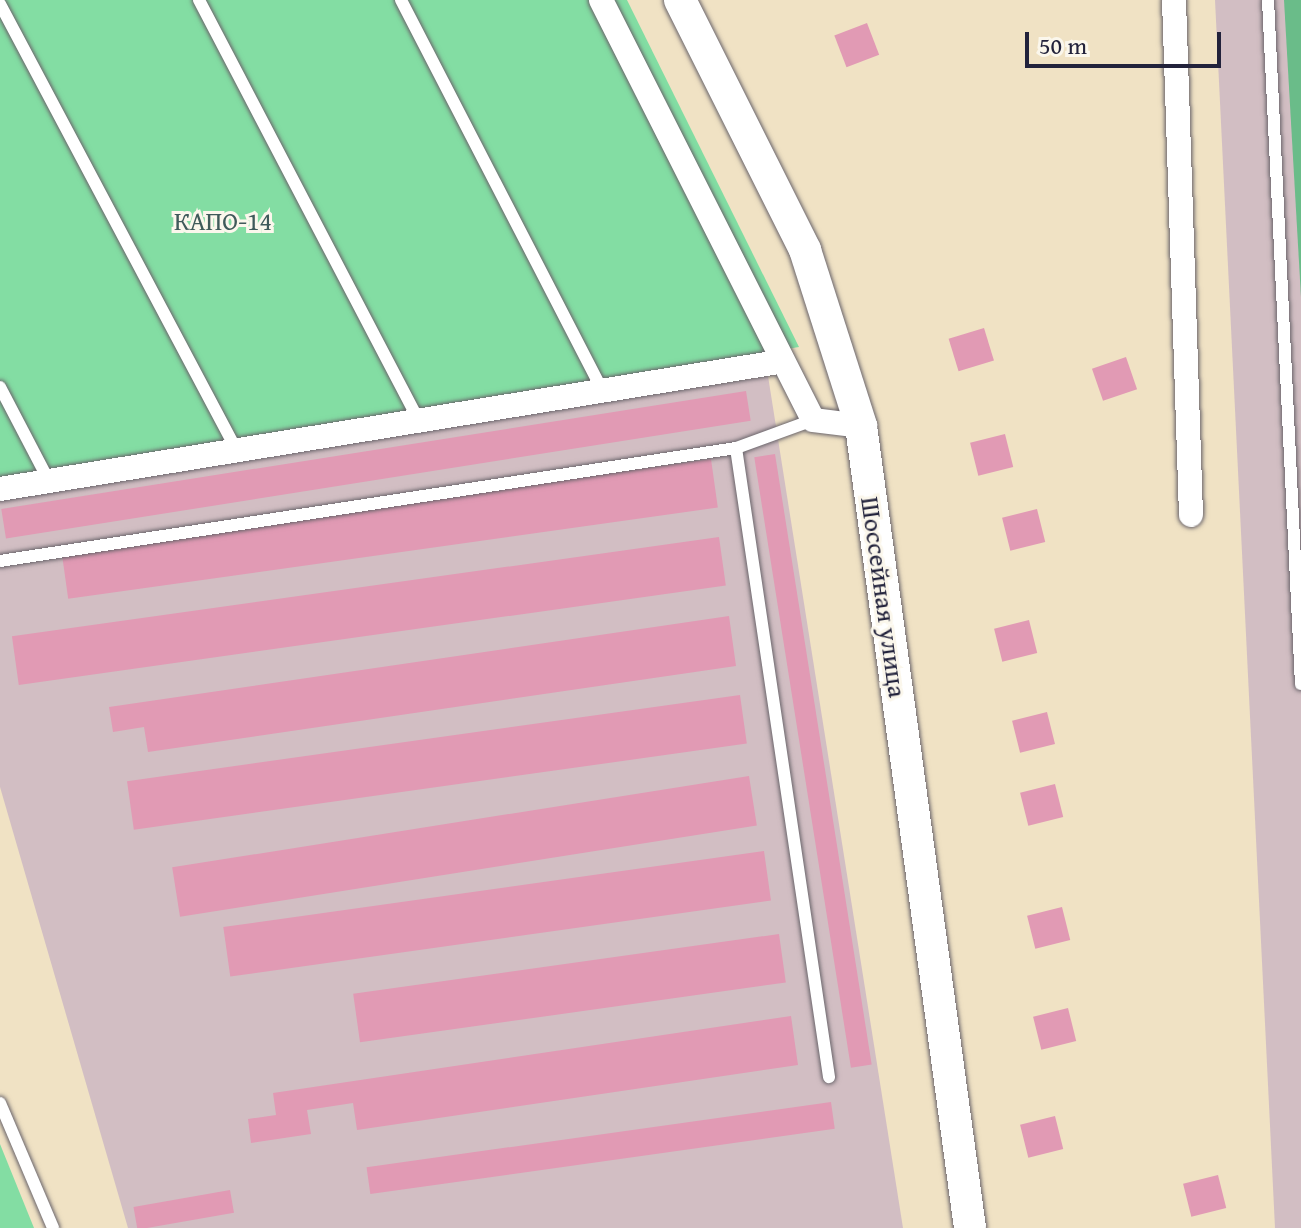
<!DOCTYPE html>
<html>
<head>
<meta charset="utf-8">
<style>
	body { margin:0 }
	#map { position:relative; width:1301px; height:1228px; overflow:hidden; background:#f0e2c4; font-family:"Gentium Book Plus",serif }
	div>[style] { position:absolute }
	[style*='--x'] { left:calc(var(--x)*1px); top:calc(var(--y)*1px); width:calc(var(--w)*1px); rotate:calc(var(--a)*1deg) }
	.industrial>* { inset:0; background:#d2bec3 }
	.green>* { inset:0; background:#83dda3 }
	.forest>* { inset:0; background:#6abc89 }
	.building>* { inset:0; background:#e19ab4; transform-origin:0 0 }
	.roads { filter:drop-shadow(0 0 2px #6a656b) drop-shadow(0 0 2px #6a656b) }
	.lane>* { height:12px; margin:-6px; padding:0 6px; transform-origin:6px; border-radius:6px; background:#fff }
	.street>* { height:24px; margin:-12px; padding:0 12px; transform-origin:12px; border-radius:12px; background:#fff }
	.secondary>* { height:32px; margin:-16px; padding:0 16px; transform-origin:16px; border-radius:16px; background:#fff }
	span { translate:-50% -50%; white-space:nowrap; text-align:center; line-height:1.15; -webkit-text-stroke:6px #fbf7ec; paint-order:stroke }
	.park-label { font-size:26px; color:#3f5a5a }
	.street-label { font-size:26px; color:#22223b }
	.scale { position:absolute; left:1025px; top:32px; width:196px; height:36px; box-sizing:border-box; border:4px solid #22223b; border-top:0; padding-left:10px; font-size:24px; line-height:28px; white-space:nowrap; color:#22223b; -webkit-text-stroke:6px #fbf7ec; paint-order:stroke }
</style>
</head>
<body>
<div id="map">
	<div class="industrial">
		<i style="clip-path:polygon(1215px 0,1301px 0,1301px 1228px,1275px 1228px)"></i>
		<i style="clip-path:polygon(768px 376px,903px 1228px,128px 1228px,0 787px,0 498px)"></i>
	</div>
	<div class="green">
		<i style="clip-path:polygon(0 0,627px 0,799px 347px,0 482px)"></i>
		<i style="clip-path:polygon(0 1144px,34px 1228px,0 1228px)"></i>
	</div>
	<div class="forest">
		<i style="clip-path:polygon(1284px 0,1301px 0,1301px 297px)"></i>
	</div>
	<div class="building">
		<i style="left:867px;top:23px;width:34px;height:35px;rotate:69deg"></i>
		<i style="left:984px;top:328px;width:34px;height:37px;rotate:73deg"></i>
		<i style="left:1126px;top:357px;width:34px;height:36px;rotate:71deg"></i>
		<i style="left:746px;top:391px;width:30px;height:754px;rotate:81deg"></i>
		<i style="left:1005px;top:434px;width:34px;height:36px;rotate:76deg"></i>
		<i style="left:775px;top:454px;width:618px;height:21px;rotate:81deg"></i>
		<i style="left:711px;top:459px;width:49px;height:656px;rotate:82deg"></i>
		<i style="left:1037px;top:509px;width:34px;height:36px;rotate:76deg"></i>
		<i style="left:719px;top:537px;width:49px;height:714px;rotate:82deg"></i>
		<i style="clip-path:polygon(729px 616px,736px 666px,148px 752px,144px 727px,113px 732px,109px 707px)"></i>
		<i style="left:1029px;top:620px;width:34px;height:36px;rotate:76deg"></i>
		<i style="left:740px;top:695px;width:49px;height:619px;rotate:82deg"></i>
		<i style="left:1047px;top:712px;width:33px;height:36px;rotate:76deg"></i>
		<i style="left:749px;top:776px;width:50px;height:584px;rotate:81deg"></i>
		<i style="left:1055px;top:784px;width:34px;height:36px;rotate:76deg"></i>
		<i style="left:764px;top:851px;width:50px;height:546px;rotate:82deg"></i>
		<i style="left:1062px;top:907px;width:34px;height:36px;rotate:76deg"></i>
		<i style="left:779px;top:934px;width:49px;height:430px;rotate:82deg"></i>
		<i style="left:1068px;top:1008px;width:34px;height:36px;rotate:76deg"></i>
		<i style="clip-path:polygon(791px 1016px,798px 1065px,357px 1130px,353px 1103px,307px 1110px,311px 1134px,251px 1143px,248px 1119px,276px 1115px,273px 1093px)"></i>
		<i style="left:831px;top:1102px;width:27px;height:469px;rotate:82deg"></i>
		<i style="left:1055px;top:1116px;width:34px;height:36px;rotate:76deg"></i>
		<i style="left:1218px;top:1175px;width:34px;height:36px;rotate:76deg"></i>
		<i style="left:230px;top:1190px;width:23px;height:98px;rotate:80deg"></i>
	</div>
	<div class="roads">
		<div class="lane">
			<i style="--x:199;--y:0;--w:477;--a:62.4"></i>
			<i style="--x:401;--y:0;--w:441;--a:62.7"></i>
			<i style="--x:1268;--y:0;--w:685;--a:87.24"></i>
			<i style="--x:0;--y:4;--w:504;--a:62.06"></i>
			<i style="--x:0;--y:387;--w:106;--a:62.5"></i>
			<i style="--x:813;--y:420;--w:82;--a:160"></i>
			<i style="--x:736;--y:448;--w:636;--a:81.59"></i>
			<i style="--x:0;--y:561;--w:745;--a:-8.73"></i>
			<i style="--x:0;--y:1103;--w:136;--a:67"></i>
		</div>
		<div class="street">
			<i style="--x:601;--y:0;--w:470;--a:63.2"></i>
			<i style="--x:813;--y:420;--w:48;--a:7.1"></i>
			<i style="--x:1174;--y:0;--w:515;--a:88.11"></i>
			<i style="--x:0;--y:489;--w:788;--a:-9.27"></i>
		</div>
		<div class="secondary">
			<i style="--x:680;--y:0;--w:280;--a:63.4"></i>
			<i style="--x:805;--y:250;--w:185;--a:72.3"></i>
			<i style="--x:861;--y:426;--w:809;--a:82.26"></i>
		</div>
	</div>
	<div class="park-label">
		<span style="left:223px;top:221px">КАПО-14</span>
	</div>
	<div class="street-label">
		<span style="left:884px;top:597px;rotate:82deg">Шоссейная улица</span>
	</div>
	<div class="scale">50 m</div>
</div>
</body>
</html>
